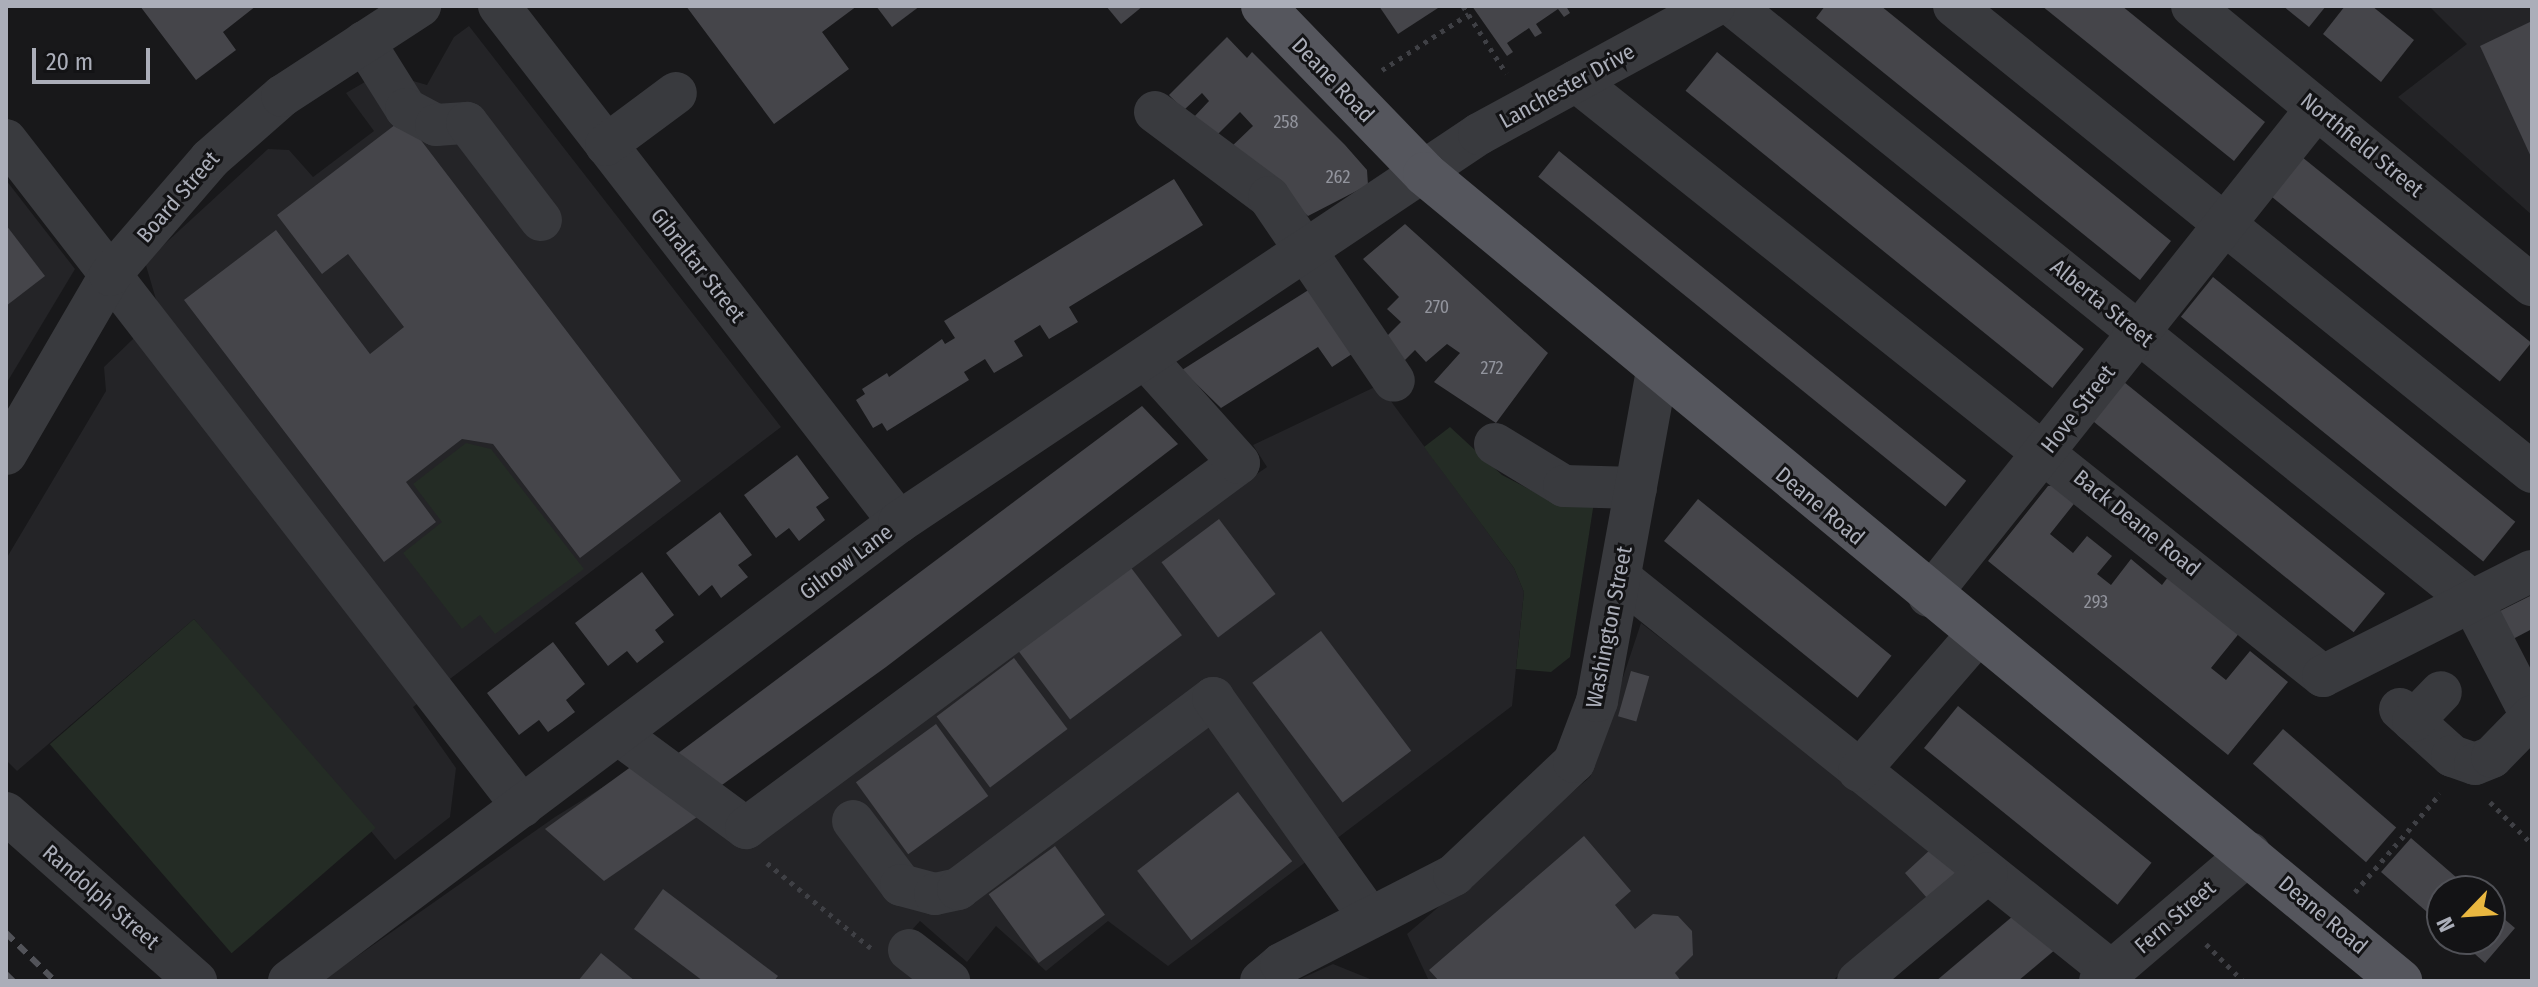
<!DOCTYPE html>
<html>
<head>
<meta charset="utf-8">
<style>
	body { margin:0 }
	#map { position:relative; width:2538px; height:987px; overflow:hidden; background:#18181a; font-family:"Fira Sans Condensed",sans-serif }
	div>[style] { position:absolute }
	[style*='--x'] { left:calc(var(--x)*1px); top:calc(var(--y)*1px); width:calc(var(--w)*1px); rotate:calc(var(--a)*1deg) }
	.built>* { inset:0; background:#242427 }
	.green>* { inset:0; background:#242c25; transform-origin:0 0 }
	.building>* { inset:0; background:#45454a; transform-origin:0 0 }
	.path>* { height:5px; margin-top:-2.5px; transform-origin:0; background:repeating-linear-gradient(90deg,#3f4045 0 4px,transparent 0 10px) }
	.minor>* { height:42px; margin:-21px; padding:0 21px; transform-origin:21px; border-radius:21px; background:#393a3e }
	.major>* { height:44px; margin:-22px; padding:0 22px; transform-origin:22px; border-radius:22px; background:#55565d }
	.rail>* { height:6px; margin-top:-3px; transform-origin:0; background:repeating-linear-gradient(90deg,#525359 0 10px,transparent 0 18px) }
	span { translate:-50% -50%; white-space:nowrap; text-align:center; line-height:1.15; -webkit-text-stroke:6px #131315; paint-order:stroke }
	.number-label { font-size:18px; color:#92949d }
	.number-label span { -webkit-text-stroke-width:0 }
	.street-label { font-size:22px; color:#abaeb9 }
	.frame { position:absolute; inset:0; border:8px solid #abaeb9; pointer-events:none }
	.north { position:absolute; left:2426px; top:875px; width:80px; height:80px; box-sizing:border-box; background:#131315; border:2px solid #505157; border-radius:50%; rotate:245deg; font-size:22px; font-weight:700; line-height:32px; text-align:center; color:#abaeb9 }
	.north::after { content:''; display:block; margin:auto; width:28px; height:36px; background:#e9b740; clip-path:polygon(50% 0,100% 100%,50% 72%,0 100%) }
	.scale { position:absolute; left:32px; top:48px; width:118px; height:36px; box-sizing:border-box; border:4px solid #abaeb9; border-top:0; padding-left:10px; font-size:24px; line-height:28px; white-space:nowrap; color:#abaeb9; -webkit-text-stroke:6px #131315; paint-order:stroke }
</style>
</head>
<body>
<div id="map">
	<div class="built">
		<i style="clip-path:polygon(2429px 6px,2532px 6px,2532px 215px,2398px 97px,2467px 44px)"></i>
		<i style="clip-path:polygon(469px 26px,781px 427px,413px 707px,456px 768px,450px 817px,395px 860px,194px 619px,17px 771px,6px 760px,6px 559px,106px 391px,104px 367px,160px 313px,145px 262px,268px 149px,289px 150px,313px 177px,374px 131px,346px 93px,382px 72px,427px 85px,454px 37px)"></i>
		<i style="clip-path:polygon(6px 180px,75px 269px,6px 384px)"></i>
		<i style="clip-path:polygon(1379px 385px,1514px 568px,1524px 592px,1512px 706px,1168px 966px,1108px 921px,1046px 971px,996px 926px,967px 962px,920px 921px,894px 950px,933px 981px,322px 981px,555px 817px,661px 751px,769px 833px,1131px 560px,1267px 467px,1253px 445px)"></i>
		<i style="clip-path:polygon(1641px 623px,1962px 870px,1832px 981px,1429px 981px,1407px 934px,1590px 777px)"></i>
		<i style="clip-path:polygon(1333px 964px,1375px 981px,1296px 981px)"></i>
	</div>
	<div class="green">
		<i style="clip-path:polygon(1450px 427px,1502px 475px,1550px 500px,1594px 502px,1570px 657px,1551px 672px,1516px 669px,1524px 592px,1514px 568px,1424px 447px)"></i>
		<i style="clip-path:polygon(466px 443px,491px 449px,584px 569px,495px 634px,480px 615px,462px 629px,403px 553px,442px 522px,413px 484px)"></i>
		<i style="left:194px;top:619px;width:277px;height:191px;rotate:49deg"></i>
	</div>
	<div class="building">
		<i style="clip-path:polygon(140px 6px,256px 6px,223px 32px,236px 50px,196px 80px)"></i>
		<i style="clip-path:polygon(686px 6px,857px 6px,822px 32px,849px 69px,774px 124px)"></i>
		<i style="clip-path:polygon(876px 6px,920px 6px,892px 27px)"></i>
		<i style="clip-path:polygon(1106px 6px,1143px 6px,1121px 24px)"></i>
		<i style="clip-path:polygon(1379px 6px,1436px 6px,1438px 8px,1398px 34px)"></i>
		<i style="clip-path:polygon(1472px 6px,1566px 6px,1570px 13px,1564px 17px,1558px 9px,1536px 24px,1542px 33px,1535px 37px,1529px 28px,1507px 43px,1513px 52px,1507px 56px)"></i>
		<i style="clip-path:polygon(1825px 6px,1881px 6px,2171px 241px,2140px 280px,1816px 18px)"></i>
		<i style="clip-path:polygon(2042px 6px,2122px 6px,2265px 122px,2234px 161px)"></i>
		<i style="clip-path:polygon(2283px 6px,2326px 6px,2309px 27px)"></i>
		<i style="clip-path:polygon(2345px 6px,2372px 6px,2414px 40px,2381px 82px,2323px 34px)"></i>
		<i style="clip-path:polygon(2532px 21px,2532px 159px,2480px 46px)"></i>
		<i style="clip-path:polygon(1227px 37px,1247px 58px,1252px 52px,1345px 145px,1367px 170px,1368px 185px,1308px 216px,1229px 149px,1253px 126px,1240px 112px,1214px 138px,1193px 118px,1209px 101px,1202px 93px,1184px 110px,1169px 95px)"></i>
		<i style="left:1717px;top:52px;width:472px;height:50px;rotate:39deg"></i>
		<i style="clip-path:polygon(404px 118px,681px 481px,580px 558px,493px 444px,462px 439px,406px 482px,436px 522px,384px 562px,184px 300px,276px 230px,370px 354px,404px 327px,348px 254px,322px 274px,277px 215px)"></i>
		<i style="left:1559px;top:151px;width:524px;height:33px;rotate:39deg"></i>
		<i style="left:2302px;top:157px;width:295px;height:50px;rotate:39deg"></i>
		<i style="clip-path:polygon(1174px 179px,1203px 225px,1069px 307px,1078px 322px,1049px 339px,1040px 325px,1014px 341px,1023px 356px,994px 373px,985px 359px,964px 372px,969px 380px,887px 431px,882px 423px,873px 428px,856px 400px,865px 394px,862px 389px,887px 373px,889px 377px,942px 339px,945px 344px,955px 338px,944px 321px)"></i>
		<i style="clip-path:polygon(1405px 224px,1548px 353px,1496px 423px,1434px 382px,1460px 353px,1447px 344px,1426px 362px,1415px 350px,1402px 363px,1385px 338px,1401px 322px,1387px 309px,1399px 297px,1363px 259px)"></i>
		<i style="clip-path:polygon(6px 225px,45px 276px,6px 306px)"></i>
		<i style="left:2213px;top:277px;width:389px;height:51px;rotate:39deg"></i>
		<i style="clip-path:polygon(1310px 289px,1355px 352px,1332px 367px,1318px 347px,1221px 408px,1182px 370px)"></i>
		<i style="left:2124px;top:382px;width:336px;height:50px;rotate:39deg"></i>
		<i style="clip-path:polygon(1142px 406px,1178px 444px,886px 667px,715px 790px,673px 757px)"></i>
		<i style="clip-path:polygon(797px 455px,829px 498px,816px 507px,825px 520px,799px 541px,789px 528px,776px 538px,744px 495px)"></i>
		<i style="clip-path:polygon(2069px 484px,2081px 495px,2050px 534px,2073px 553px,2087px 536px,2112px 556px,2097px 574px,2111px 585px,2131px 559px,2162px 585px,2174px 569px,2245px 626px,2211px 668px,2226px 680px,2250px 651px,2288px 682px,2228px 755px,1988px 561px,2048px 486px)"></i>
		<i style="left:1698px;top:499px;width:249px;height:54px;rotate:39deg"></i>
		<i style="clip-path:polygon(720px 512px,752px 555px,738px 565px,748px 577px,721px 598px,712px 585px,699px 596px,666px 553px)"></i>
		<i style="left:1219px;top:519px;width:94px;height:72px;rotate:53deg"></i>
		<i style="left:1129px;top:565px;width:88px;height:140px;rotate:53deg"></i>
		<i style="clip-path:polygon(642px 572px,674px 615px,655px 630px,664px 642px,637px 663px,627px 651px,608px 666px,575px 623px)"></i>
		<i style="clip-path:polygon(2532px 595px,2532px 629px,2513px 639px,2500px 611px)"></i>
		<i style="left:1321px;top:631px;width:150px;height:86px;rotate:53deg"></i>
		<i style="clip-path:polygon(553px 642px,585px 684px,566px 700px,575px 712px,562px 722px,548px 732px,539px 720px,519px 735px,487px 693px)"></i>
		<i style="left:1014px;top:658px;width:89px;height:97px;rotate:53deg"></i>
		<i style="left:1631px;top:671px;width:19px;height:47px;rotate:16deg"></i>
		<i style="left:1958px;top:706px;width:249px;height:54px;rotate:39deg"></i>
		<i style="left:936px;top:724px;width:89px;height:99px;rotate:54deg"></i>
		<i style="left:2283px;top:729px;width:150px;height:46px;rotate:41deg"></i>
		<i style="clip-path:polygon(632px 766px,697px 817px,604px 881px,545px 829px)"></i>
		<i style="left:1238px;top:792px;width:88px;height:128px;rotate:52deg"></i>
		<i style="clip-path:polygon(1584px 836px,1631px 891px,1615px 905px,1635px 929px,1653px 914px,1678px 916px,1692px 931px,1693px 955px,1675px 973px,1681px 981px,1439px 981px,1429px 970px)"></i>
		<i style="clip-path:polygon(2411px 838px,2472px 891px,2442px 891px,2442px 925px,2381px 872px)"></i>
		<i style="left:1055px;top:846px;width:85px;height:82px;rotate:54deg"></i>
		<i style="clip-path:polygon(1931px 849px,1959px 871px,1927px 898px,1905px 873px)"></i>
		<i style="clip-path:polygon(663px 889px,778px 976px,774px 981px,703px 981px,634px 929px)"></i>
		<i style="clip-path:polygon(2490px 907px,2515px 928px,2485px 963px,2458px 939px,2490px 939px)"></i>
		<i style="clip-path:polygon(2013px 916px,2056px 949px,2018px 981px,1936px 981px)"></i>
		<i style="clip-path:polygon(601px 953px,635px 981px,578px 981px)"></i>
	</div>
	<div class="path">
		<i style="--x:1463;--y:6;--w:80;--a:57.3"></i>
		<i style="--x:1382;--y:70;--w:103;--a:-32.8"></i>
		<i style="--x:2490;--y:802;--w:59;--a:45"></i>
		<i style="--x:767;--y:863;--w:134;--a:39.3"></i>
		<i style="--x:2355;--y:892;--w:130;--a:-49.1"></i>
		<i style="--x:2206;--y:944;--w:52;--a:45"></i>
	</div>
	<div class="minor">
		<i style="--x:499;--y:6;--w:653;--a:52.22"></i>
		<i style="--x:1733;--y:6;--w:949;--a:38.84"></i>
		<i style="--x:2472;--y:601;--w:131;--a:62.7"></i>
		<i style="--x:1954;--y:6;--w:742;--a:38.88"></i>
		<i style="--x:2192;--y:6;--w:440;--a:39.4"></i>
		<i style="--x:364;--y:42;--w:79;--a:57.9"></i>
		<i style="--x:406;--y:109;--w:34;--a:28"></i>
		<i style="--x:436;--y:125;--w:31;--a:-4"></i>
		<i style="--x:467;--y:123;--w:122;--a:52.7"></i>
		<i style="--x:1576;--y:81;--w:955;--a:38.54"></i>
		<i style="--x:2323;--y:676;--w:234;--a:-26.7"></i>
		<i style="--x:1155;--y:112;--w:142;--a:36.7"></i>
		<i style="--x:1269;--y:197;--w:222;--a:55.8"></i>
		<i style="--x:6;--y:140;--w:843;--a:52.23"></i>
		<i style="--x:606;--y:145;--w:87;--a:-36.6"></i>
		<i style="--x:1495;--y:444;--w:81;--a:31.3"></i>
		<i style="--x:1564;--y:486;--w:72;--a:1.6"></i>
		<i style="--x:6;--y:454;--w:207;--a:-59.8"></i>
		<i style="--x:110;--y:275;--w:153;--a:-49.2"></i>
		<i style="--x:210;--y:159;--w:96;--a:-41.2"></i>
		<i style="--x:282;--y:96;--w:165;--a:-33.1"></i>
		<i style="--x:1620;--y:578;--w:629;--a:38.67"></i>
		<i style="--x:1929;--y:596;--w:623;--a:-51.51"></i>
		<i style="--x:2400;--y:709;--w:70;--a:42.1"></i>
		<i style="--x:2452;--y:756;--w:24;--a:19"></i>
		<i style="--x:2475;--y:764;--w:18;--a:-22"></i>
		<i style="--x:2492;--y:757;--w:57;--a:-45.7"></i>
		<i style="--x:2413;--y:721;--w:40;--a:-46"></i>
		<i style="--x:618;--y:734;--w:159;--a:36.3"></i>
		<i style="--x:746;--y:828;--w:613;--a:-36.51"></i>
		<i style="--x:1239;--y:463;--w:140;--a:-131.8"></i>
		<i style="--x:1859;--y:771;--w:180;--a:-49.1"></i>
		<i style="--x:6;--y:813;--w:254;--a:41.5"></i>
		<i style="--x:853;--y:821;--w:80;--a:53.1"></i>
		<i style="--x:901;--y:885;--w:35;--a:15"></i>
		<i style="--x:935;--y:894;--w:24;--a:-12"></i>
		<i style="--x:958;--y:889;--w:319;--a:-36.8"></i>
		<i style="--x:1213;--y:698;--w:270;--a:54.5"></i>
		<i style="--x:909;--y:950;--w:51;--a:37.8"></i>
		<i style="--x:289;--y:981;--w:763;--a:-36.96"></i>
		<i style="--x:899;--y:522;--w:698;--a:-33.78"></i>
		<i style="--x:1479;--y:134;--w:268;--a:-28.6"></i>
		<i style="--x:1261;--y:981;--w:26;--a:-40"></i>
		<i style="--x:1281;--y:964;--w:195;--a:-27.2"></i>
		<i style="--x:1454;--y:875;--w:165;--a:-43.3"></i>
		<i style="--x:1574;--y:762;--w:65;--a:-69.3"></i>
		<i style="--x:1597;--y:701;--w:335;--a:-79.7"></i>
		<i style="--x:1858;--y:981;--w:168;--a:-39.9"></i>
		<i style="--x:2100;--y:981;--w:197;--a:-40.5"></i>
	</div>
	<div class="major">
		<i style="--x:1263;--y:6;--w:233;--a:46"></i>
		<i style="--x:1425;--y:174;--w:1266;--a:39.61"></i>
	</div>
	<div class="rail">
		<i style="--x:6;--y:933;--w:69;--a:44.4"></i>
		<i style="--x:6;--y:974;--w:10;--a:45"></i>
	</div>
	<div class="number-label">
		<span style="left:1286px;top:122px">258</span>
		<span style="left:1338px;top:177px">262</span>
		<span style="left:1437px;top:307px">270</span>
		<span style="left:1492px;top:368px">272</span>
		<span style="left:2096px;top:602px">293</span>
	</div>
	<div class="street-label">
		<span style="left:1333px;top:80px;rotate:46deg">Deane Road</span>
		<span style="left:1567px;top:86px;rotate:-29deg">Lanchester Drive</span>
		<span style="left:2362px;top:145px;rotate:39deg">Northfield Street</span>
		<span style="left:178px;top:197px;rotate:-49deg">Board Street</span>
		<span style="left:698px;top:265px;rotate:52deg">Gibraltar Street</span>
		<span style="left:2102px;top:303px;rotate:39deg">Alberta Street</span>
		<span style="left:2078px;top:409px;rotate:-52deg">Hove Street</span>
		<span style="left:1820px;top:506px;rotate:40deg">Deane Road</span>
		<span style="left:2137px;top:523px;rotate:39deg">Back Deane Road</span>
		<span style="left:846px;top:562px;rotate:-37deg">Gilnow Lane</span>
		<span style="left:1609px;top:627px;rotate:-79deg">Washington Street</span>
		<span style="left:101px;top:897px;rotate:41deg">Randolph Street</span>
		<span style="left:2323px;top:915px;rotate:40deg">Deane Road</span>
		<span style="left:2175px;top:917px;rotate:-41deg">Fern Street</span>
	</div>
	<div class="frame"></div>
	<div class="north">N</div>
	<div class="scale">20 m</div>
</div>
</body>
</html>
